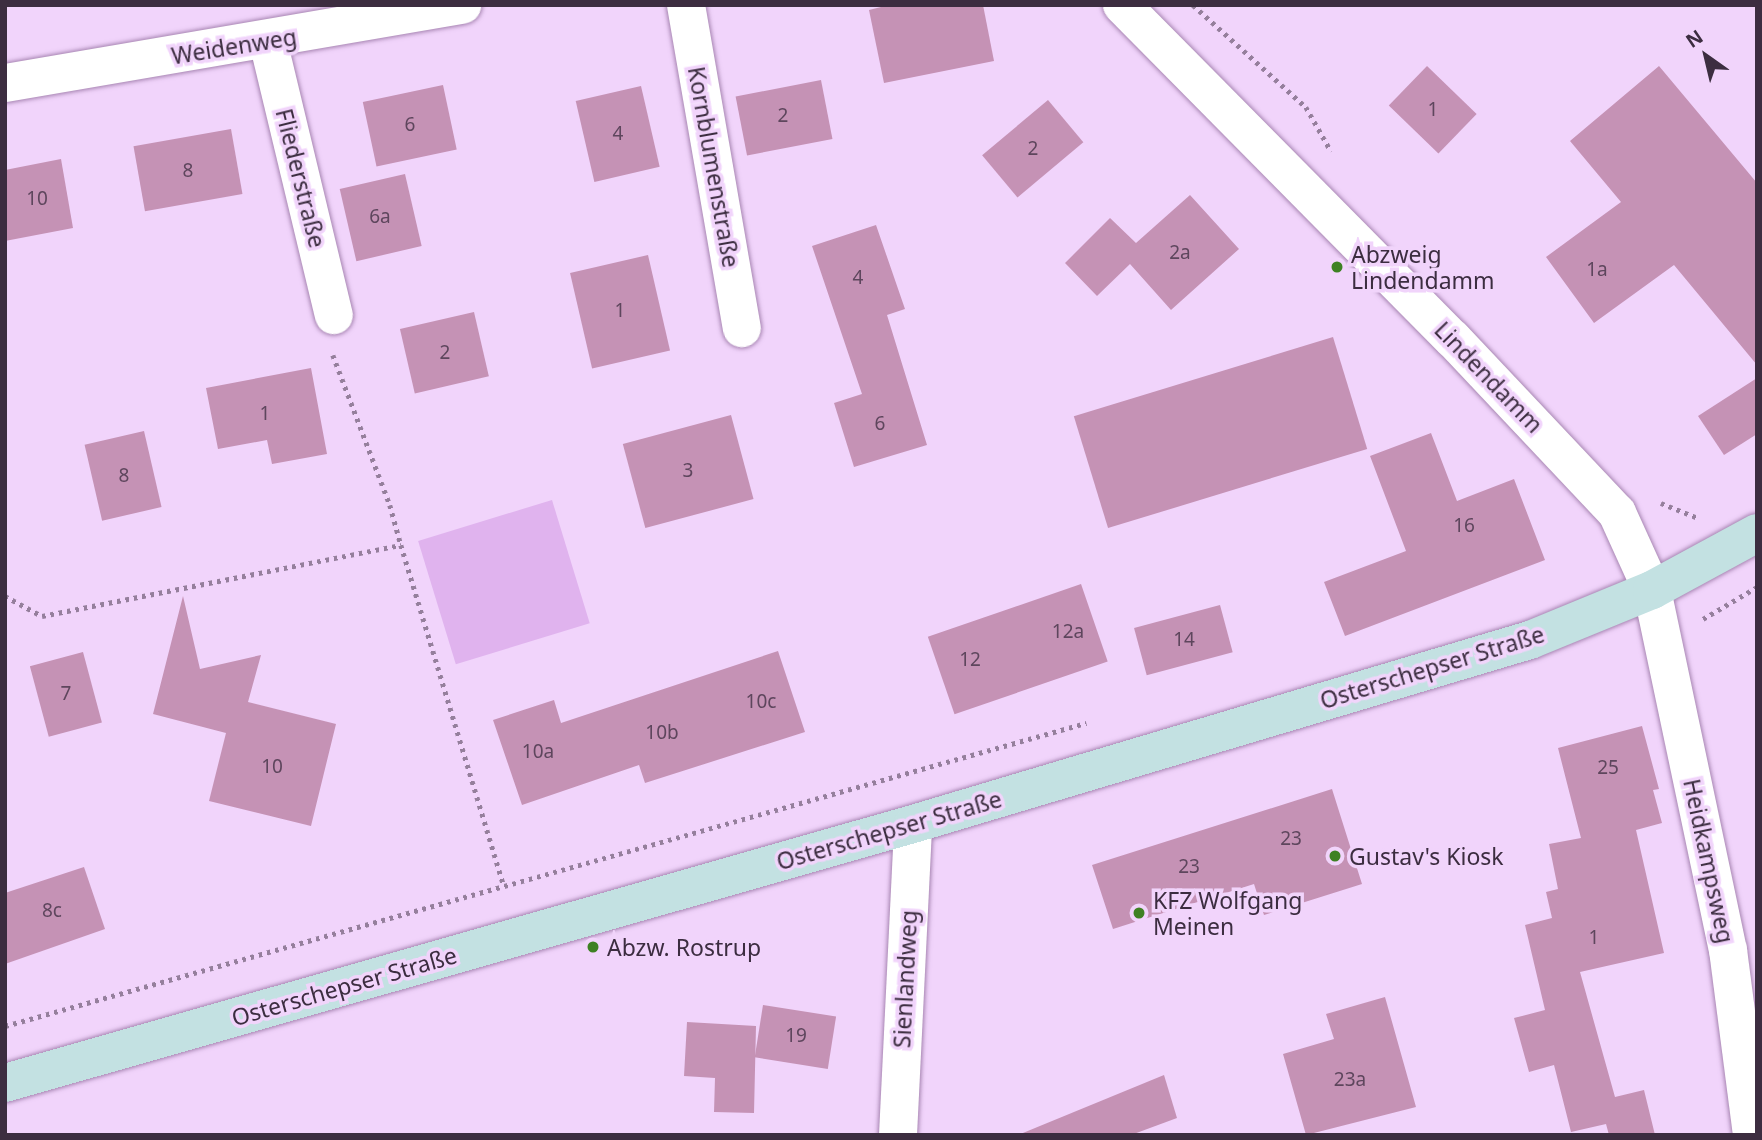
<!DOCTYPE html>
<html>
<head>
<meta charset="utf-8">
<style>
	body { margin:0 }
	#map { position:relative; width:1762px; height:1140px; overflow:hidden; background:#f1d4fb; font-family:"Noto Sans",sans-serif }
	div>[style] { position:absolute }
	[style*='--x'] { left:calc(var(--x)*1px); top:calc(var(--y)*1px); width:calc(var(--w)*1px); rotate:calc(var(--a)*1deg) }
	.green>* { inset:0; background:#e0b3ee; transform-origin:0 0 }
	.building>* { inset:0; background:#c592b5; transform-origin:0 0 }
	.path>* { height:4.5px; margin-top:-2.25px; transform-origin:0; background:repeating-linear-gradient(90deg,#957f9c 0 3.5px,transparent 0 8.5px) }
	.roads { filter:drop-shadow(0 0 2px #a886b3) drop-shadow(0 0 2px #a886b3) }
	.minor>* { height:38px; margin:-19px; padding:0 19px; transform-origin:19px; border-radius:19px; background:#fff }
	.tertiary>* { height:38px; margin:-19px; padding:0 19px; transform-origin:19px; border-radius:19px; background:#fff }
	.secondary>* { height:38px; margin:-19px; padding:0 19px; transform-origin:19px; border-radius:19px; background:#c3e1e2 }
	.dots>* { width:19px; height:19px; translate:-50% -50%; box-sizing:border-box; border:4px solid #f1d4fb; border-radius:50% }
	span { translate:-50% -50%; white-space:nowrap; text-align:center; line-height:1.15; -webkit-text-stroke:7px #f1d4fb; paint-order:stroke }
	.number-label { font-size:19px; color:#5e465d }
	.number-label span { -webkit-text-stroke-width:0 }
	.street-label { font-size:23px; color:#3c2d40 }
	.poi-label { font-size:23px; color:#3c2d40 }
	.left { translate:0 -50%; text-align:left }
	.frame { position:absolute; inset:0; border:7px solid #3c2d40; pointer-events:none }
	.north { position:absolute; left:1671px; top:21px; width:70px; height:70px; -webkit-text-stroke:5px #f1d4fb; paint-order:stroke; rotate:326deg; font-size:19px; font-weight:700; line-height:28px; text-align:center; color:#3c2d40 }
	.north::after { content:''; display:block; margin:auto; width:24px; height:32px; background:#3c2d40; clip-path:polygon(50% 0,100% 100%,50% 72%,0 100%) }
</style>
</head>
<body>
<div id="map">
	<div class="green">
		<i style="left:552px;top:500px;width:129px;height:140px;rotate:73deg"></i>
	</div>
	<div class="building">
		<i style="clip-path:polygon(889px 5px,983px 5px,994px 61px,884px 83px,869px 10px)"></i>
		<i style="left:1427px;top:66px;width:69px;height:55px;rotate:44deg"></i>
		<i style="clip-path:polygon(1659px 66px,1757px 183px,1757px 365px,1674px 265px,1594px 323px,1546px 257px,1621px 202px,1570px 141px)"></i>
		<i style="left:821px;top:80px;width:60px;height:87px;rotate:79deg"></i>
		<i style="left:443px;top:85px;width:66px;height:82px;rotate:78deg"></i>
		<i style="left:641px;top:86px;width:83px;height:67px;rotate:77deg"></i>
		<i style="left:1048px;top:100px;width:55px;height:86px;rotate:50deg"></i>
		<i style="left:231px;top:129px;width:66px;height:99px;rotate:80deg"></i>
		<i style="clip-path:polygon(61px 159px,73px 228px,5px 241px,5px 170px)"></i>
		<i style="left:405px;top:174px;width:74px;height:67px;rotate:77deg"></i>
		<i style="clip-path:polygon(1190px 195px,1239px 249px,1171px 310px,1130px 264px,1097px 296px,1065px 263px,1110px 218px,1136px 243px)"></i>
		<i style="clip-path:polygon(876px 225px,905px 309px,887px 315px,927px 445px,854px 467px,834px 403px,862px 394px,812px 246px)"></i>
		<i style="left:648px;top:255px;width:98px;height:80px;rotate:77deg"></i>
		<i style="left:474px;top:312px;width:66px;height:76px;rotate:77deg"></i>
		<i style="left:1333px;top:337px;width:117px;height:271px;rotate:73deg"></i>
		<i style="clip-path:polygon(311px 368px,327px 454px,272px 464px,267px 440px,218px 449px,206px 388px)"></i>
		<i style="clip-path:polygon(1757px 378px,1757px 434px,1724px 455px,1698px 416px)"></i>
		<i style="left:731px;top:415px;width:87px;height:112px;rotate:75deg"></i>
		<i style="left:144px;top:431px;width:78px;height:61px;rotate:77deg"></i>
		<i style="clip-path:polygon(1431px 433px,1457px 501px,1514px 479px,1545px 560px,1345px 636px,1324px 582px,1406px 551px,1370px 456px)"></i>
		<i style="left:1081px;top:584px;width:82px;height:162px;rotate:71deg"></i>
		<i style="clip-path:polygon(183px 596px,200px 669px,261px 655px,248px 702px,336px 724px,311px 826px,209px 801px,226px 733px,153px 714px)"></i>
		<i style="left:1220px;top:605px;width:49px;height:89px;rotate:75deg"></i>
		<i style="clip-path:polygon(778px 651px,805px 732px,645px 783px,639px 765px,522px 805px,493px 720px,554px 700px,561px 723px)"></i>
		<i style="left:83px;top:652px;width:73px;height:55px;rotate:75deg"></i>
		<i style="clip-path:polygon(1642px 726px,1659px 789px,1653px 790px,1662px 823px,1636px 830px,1664px 953px,1580px 972px,1615px 1097px,1644px 1090px,1655px 1135px,1609px 1135px,1606px 1124px,1571px 1132px,1554px 1065px,1529px 1072px,1514px 1018px,1545px 1010px,1525px 925px,1552px 918px,1546px 892px,1558px 889px,1549px 844px,1581px 838px,1558px 748px)"></i>
		<i style="clip-path:polygon(1332px 789px,1362px 884px,1264px 915px,1254px 884px,1113px 929px,1092px 865px)"></i>
		<i style="clip-path:polygon(84px 867px,105px 929px,5px 964px,5px 893px)"></i>
		<i style="clip-path:polygon(1385px 997px,1416px 1107px,1306px 1135px,1283px 1054px,1334px 1039px,1326px 1014px)"></i>
		<i style="left:763px;top:1005px;width:74px;height:53px;rotate:9deg"></i>
		<i style="clip-path:polygon(687px 1022px,756px 1026px,754px 1113px,714px 1112px,715px 1078px,684px 1076px)"></i>
		<i style="clip-path:polygon(1164px 1075px,1177px 1118px,1131px 1135px,1018px 1135px)"></i>
	</div>
	<div class="path">
		<i style="--x:1193;--y:5;--w:152;--a:42.1"></i>
		<i style="--x:1306;--y:107;--w:51;--a:60.4"></i>
		<i style="--x:333;--y:355;--w:160;--a:69.2"></i>
		<i style="--x:390;--y:505;--w:41;--a:74.6"></i>
		<i style="--x:1661;--y:503;--w:38;--a:22"></i>
		<i style="--x:5;--y:596;--w:42;--a:28.4"></i>
		<i style="--x:42;--y:616;--w:366;--a:-11.2"></i>
		<i style="--x:401;--y:545;--w:356;--a:73.2"></i>
		<i style="--x:1703;--y:619;--w:63;--a:-30.7"></i>
		<i style="--x:5;--y:1026;--w:1123;--a:-15.66"></i>
	</div>
	<div class="roads">
		<div class="minor">
			<i style="--x:686;--y:5;--w:328;--a:80.2"></i>
			<i style="--x:268;--y:41;--w:282;--a:76.5"></i>
			<i style="--x:5;--y:83;--w:464;--a:-9.7"></i>
			<i style="--x:1652;--y:590;--w:368;--a:78.1"></i>
			<i style="--x:1728;--y:950;--w:187;--a:82.6"></i>
			<i style="--x:898;--y:1135;--w:311;--a:-87.2"></i>
		</div>
		<div class="tertiary">
			<i style="--x:1122;--y:5;--w:470;--a:45.3"></i>
			<i style="--x:1453;--y:339;--w:239;--a:46.7"></i>
			<i style="--x:1617;--y:513;--w:85;--a:65.6"></i>
		</div>
		<div class="secondary">
			<i style="--x:5;--y:1083;--w:944;--a:-15.92"></i>
			<i style="--x:913;--y:824;--w:644;--a:-16.61"></i>
			<i style="--x:1530;--y:640;--w:132;--a:-22.3"></i>
			<i style="--x:1652;--y:590;--w:119;--a:-28.5"></i>
		</div>
	</div>
	<div class="dots">
		<i style="left:1337px;top:267px;background:#3e8123"></i>
		<i style="left:1335px;top:856px;background:#3e8123"></i>
		<i style="left:1139px;top:913px;background:#3e8123"></i>
		<i style="left:593px;top:947px;background:#3e8123"></i>
	</div>
	<div class="number-label">
		<span style="left:1433px;top:110px">1</span>
		<span style="left:783px;top:116px">2</span>
		<span style="left:410px;top:125px">6</span>
		<span style="left:618px;top:134px">4</span>
		<span style="left:1033px;top:149px">2</span>
		<span style="left:188px;top:171px">8</span>
		<span style="left:37px;top:199px">10</span>
		<span style="left:380px;top:217px">6a</span>
		<span style="left:1180px;top:253px">2a</span>
		<span style="left:1597px;top:270px">1a</span>
		<span style="left:858px;top:278px">4</span>
		<span style="left:620px;top:311px">1</span>
		<span style="left:445px;top:353px">2</span>
		<span style="left:265px;top:414px">1</span>
		<span style="left:880px;top:424px">6</span>
		<span style="left:688px;top:471px">3</span>
		<span style="left:124px;top:476px">8</span>
		<span style="left:1464px;top:526px">16</span>
		<span style="left:1068px;top:632px">12a</span>
		<span style="left:1184px;top:640px">14</span>
		<span style="left:970px;top:660px">12</span>
		<span style="left:66px;top:694px">7</span>
		<span style="left:761px;top:702px">10c</span>
		<span style="left:662px;top:733px">10b</span>
		<span style="left:538px;top:752px">10a</span>
		<span style="left:272px;top:767px">10</span>
		<span style="left:1608px;top:768px">25</span>
		<span style="left:1291px;top:839px">23</span>
		<span style="left:1189px;top:867px">23</span>
		<span style="left:52px;top:911px">8c</span>
		<span style="left:1594px;top:938px">1</span>
		<span style="left:796px;top:1036px">19</span>
		<span style="left:1350px;top:1080px">23a</span>
	</div>
	<div class="street-label">
		<span style="left:234px;top:46px;rotate:-9deg">Weidenweg</span>
		<span style="left:714px;top:167px;rotate:80deg">Kornblumenstraße</span>
		<span style="left:301px;top:178px;rotate:76deg">Fliederstraße</span>
		<span style="left:1489px;top:377px;rotate:46deg">Lindendamm</span>
		<span style="left:1432px;top:667px;rotate:-17deg">Osterschepser Straße</span>
		<span style="left:889px;top:830px;rotate:-16deg">Osterschepser Straße</span>
		<span style="left:1709px;top:861px;rotate:78deg">Heidkampsweg</span>
		<span style="left:905px;top:979px;rotate:-87deg">Sienlandweg</span>
		<span style="left:344px;top:986px;rotate:-16deg">Osterschepser Straße</span>
	</div>
	<div class="poi-label">
		<span class="left" style="left:1351px;top:267px">Abzweig<br>Lindendamm</span>
		<span class="left" style="left:1349px;top:856px">Gustav's Kiosk</span>
		<span class="left" style="left:1153px;top:913px">KFZ Wolfgang<br>Meinen</span>
		<span class="left" style="left:607px;top:947px">Abzw. Rostrup</span>
	</div>
	<div class="frame"></div>
	<div class="north">N</div>
</div>
</body>
</html>
